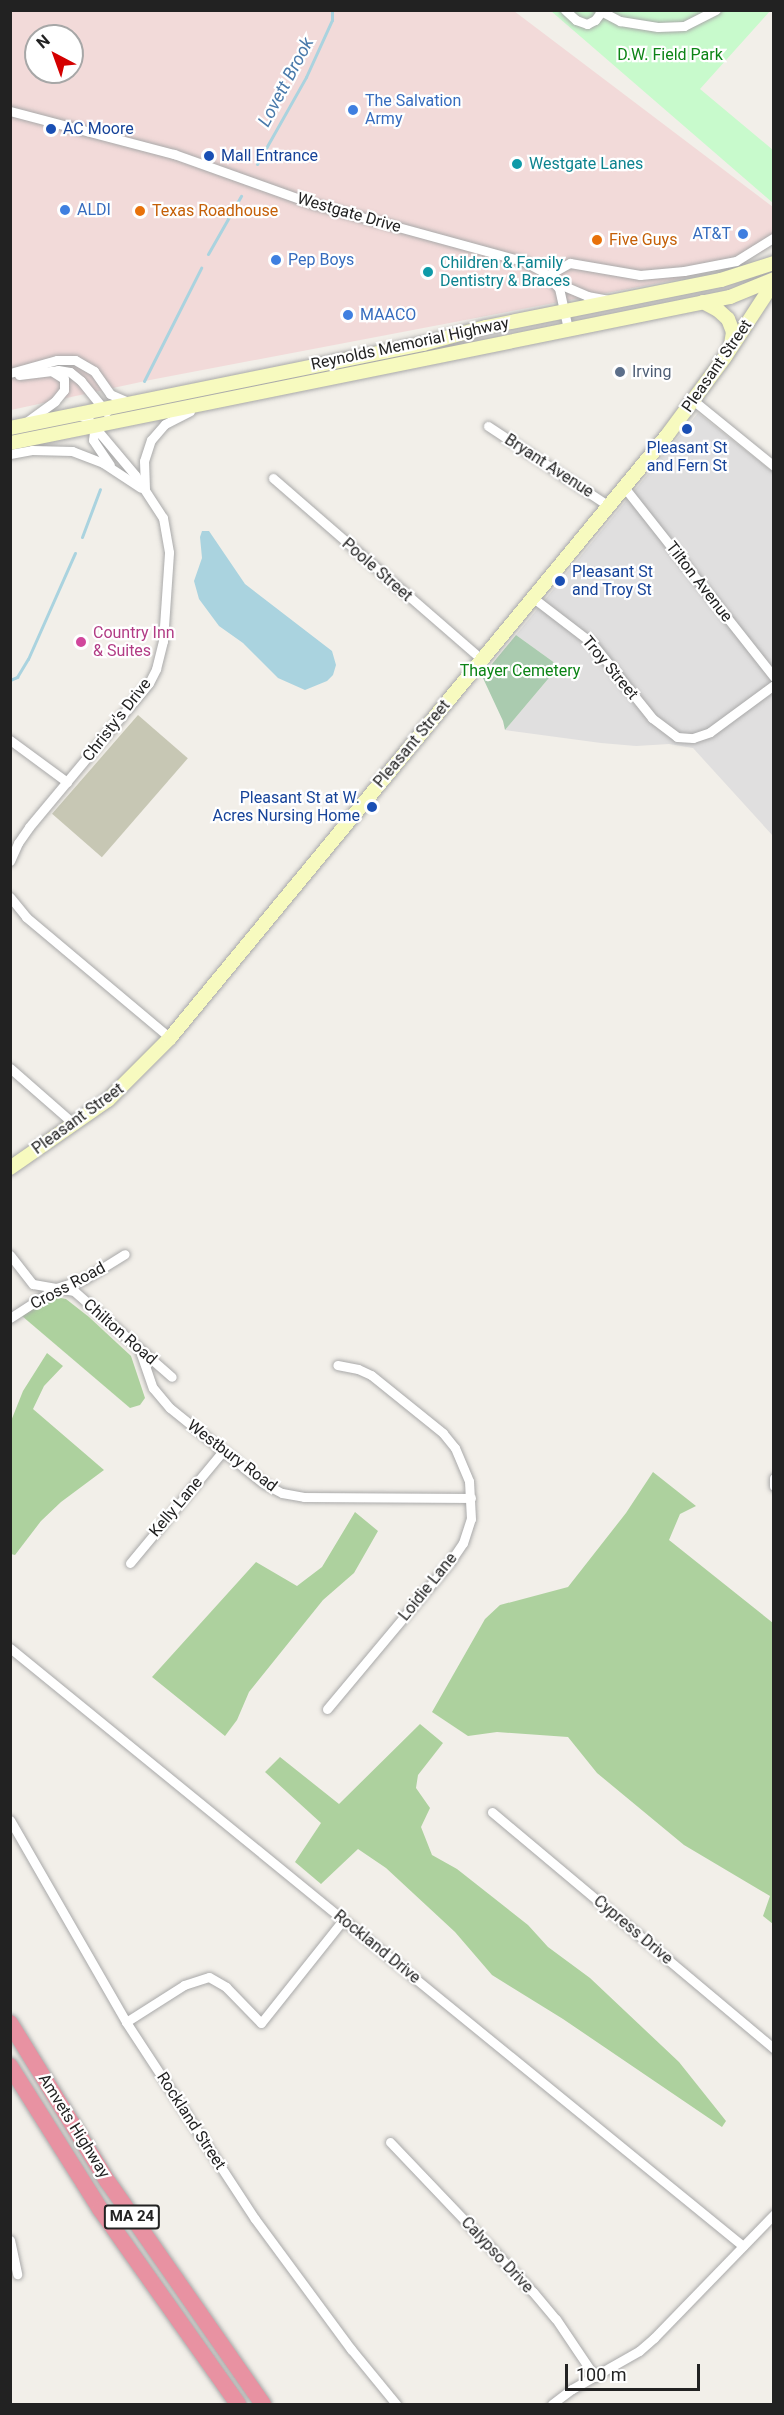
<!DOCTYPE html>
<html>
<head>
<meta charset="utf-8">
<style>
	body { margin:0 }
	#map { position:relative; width:784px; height:2415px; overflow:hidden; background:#f2efe9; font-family:Roboto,sans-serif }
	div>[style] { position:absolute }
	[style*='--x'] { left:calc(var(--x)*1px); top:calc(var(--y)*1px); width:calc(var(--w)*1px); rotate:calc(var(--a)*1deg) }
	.residential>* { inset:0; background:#e0dfdf }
	.commercial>* { inset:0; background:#f2dad9 }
	.construction>* { inset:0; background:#c7c7b4; transform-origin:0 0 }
	.forest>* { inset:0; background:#add19e }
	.cemetery>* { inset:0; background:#aacbaf }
	.park>* { inset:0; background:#c8facc }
	.water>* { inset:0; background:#aad3df }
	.stream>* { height:3px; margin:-1.5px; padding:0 1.5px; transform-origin:1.5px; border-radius:1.5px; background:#aad3df }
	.roads { filter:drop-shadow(0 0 2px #a9a9a9) drop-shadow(0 0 2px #a9a9a9) }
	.minor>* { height:9px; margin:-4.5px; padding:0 4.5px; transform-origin:4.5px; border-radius:4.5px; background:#fff }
	.secondary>* { height:14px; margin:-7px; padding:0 7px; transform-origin:7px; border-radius:7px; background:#f7fabf }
	.motorway>* { height:16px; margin:-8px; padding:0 8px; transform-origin:8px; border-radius:8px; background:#e892a2 }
	.dots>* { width:16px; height:16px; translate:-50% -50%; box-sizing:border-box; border:3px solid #fff; border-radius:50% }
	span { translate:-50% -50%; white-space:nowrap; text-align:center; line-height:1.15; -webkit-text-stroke:4.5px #fff; paint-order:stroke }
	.shield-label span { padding:2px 4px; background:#fff; border:2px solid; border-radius:4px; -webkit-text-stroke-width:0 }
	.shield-label { font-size:15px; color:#222; font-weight:700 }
	.park-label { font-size:16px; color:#0c8416 }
	.shop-label { font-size:16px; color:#366cbe }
	.left { translate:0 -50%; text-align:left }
	.right { translate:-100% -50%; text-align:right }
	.transit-label { font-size:16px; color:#164399 }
	.culture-label { font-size:16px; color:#0d838f }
	.food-label { font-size:16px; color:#c56008 }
	.street-label { font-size:16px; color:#222 }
	.service-label { font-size:16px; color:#4e5e75 }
	.hotel-label { font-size:16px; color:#b23c85 }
	.water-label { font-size:18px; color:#4a7aab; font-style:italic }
	.frame { position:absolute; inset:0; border:12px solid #222; pointer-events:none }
	.north { position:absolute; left:24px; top:24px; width:60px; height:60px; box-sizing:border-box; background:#fff; border:2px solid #a7a7a7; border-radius:50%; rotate:319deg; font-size:16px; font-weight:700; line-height:24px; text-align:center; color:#222 }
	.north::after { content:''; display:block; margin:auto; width:21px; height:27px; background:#d40000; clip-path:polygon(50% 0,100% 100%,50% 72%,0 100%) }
	.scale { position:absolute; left:565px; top:2364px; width:135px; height:27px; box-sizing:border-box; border:3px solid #222; border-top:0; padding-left:8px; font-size:18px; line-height:21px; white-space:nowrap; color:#222; -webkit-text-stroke:4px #fff; paint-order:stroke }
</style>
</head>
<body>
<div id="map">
	<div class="residential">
		<i style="clip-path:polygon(698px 413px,773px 472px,773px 836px,693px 748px,669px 744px,636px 746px,601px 743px,505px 730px,559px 666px,516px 635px)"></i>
	</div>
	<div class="commercial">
		<i style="clip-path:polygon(evenodd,10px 11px,514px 11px,773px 207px,773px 241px,764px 251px,730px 266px,675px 280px,150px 380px,11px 410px,10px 11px,36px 36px,72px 36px,72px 72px,36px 72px,36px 36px)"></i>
	</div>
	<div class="construction">
		<i style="left:138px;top:715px;width:66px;height:131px;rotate:41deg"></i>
	</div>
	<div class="forest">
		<i style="clip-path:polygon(56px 1297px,66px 1299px,89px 1317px,131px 1356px,145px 1398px,140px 1405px,130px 1408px,22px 1316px,45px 1301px)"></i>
		<i style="clip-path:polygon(47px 1353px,63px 1366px,44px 1386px,33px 1409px,104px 1470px,61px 1502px,41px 1521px,15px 1555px,11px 1554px,11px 1421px,23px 1391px)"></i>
		<i style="clip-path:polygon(653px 1472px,696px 1506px,680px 1514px,669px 1540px,773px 1623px,773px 1924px,763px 1916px,770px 1896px,684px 1845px,597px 1773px,568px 1737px,497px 1732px,468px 1736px,432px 1712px,485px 1619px,500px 1605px,568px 1587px,626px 1513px)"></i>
		<i style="clip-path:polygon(355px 1512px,378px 1531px,354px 1573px,323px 1600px,249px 1692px,237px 1720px,225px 1736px,152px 1677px,256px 1562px,297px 1586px,322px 1567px)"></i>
		<i style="clip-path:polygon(420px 1724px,443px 1743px,418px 1775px,416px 1788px,430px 1808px,421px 1827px,432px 1855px,457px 1869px,528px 1925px,548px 1947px,590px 1978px,679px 2062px,726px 2121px,722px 2127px,563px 2019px,492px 1975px,455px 1932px,386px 1868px,358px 1849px,321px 1884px,295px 1862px,321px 1823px,265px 1772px,280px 1757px,339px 1804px)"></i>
	</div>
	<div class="cemetery">
		<i style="clip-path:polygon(516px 635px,559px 666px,505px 730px,503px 721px,482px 676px)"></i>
	</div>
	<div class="park">
		<i style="clip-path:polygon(551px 11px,770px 11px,700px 89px,773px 150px,773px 203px)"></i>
	</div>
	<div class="water">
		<i style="clip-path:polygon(202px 531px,209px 531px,245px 584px,332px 651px,336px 665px,333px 675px,327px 681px,305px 690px,278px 678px,243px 643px,219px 626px,199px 599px,194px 581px,202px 558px,200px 537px)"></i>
	</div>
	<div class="stream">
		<i style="--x:257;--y:164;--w:100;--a:-60.6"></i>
		<i style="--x:306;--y:77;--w:63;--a:-65.5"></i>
		<i style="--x:332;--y:20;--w:10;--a:-90"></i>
		<i style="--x:208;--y:254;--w:67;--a:-60.4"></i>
		<i style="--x:144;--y:381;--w:127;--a:-63.2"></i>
		<i style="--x:82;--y:537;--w:51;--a:-69.4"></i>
		<i style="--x:10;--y:680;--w:8;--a:-23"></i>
		<i style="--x:17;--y:677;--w:21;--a:-59"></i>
		<i style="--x:28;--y:659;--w:116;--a:-66.1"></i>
	</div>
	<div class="roads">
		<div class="minor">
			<i style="--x:565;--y:10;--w:15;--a:42"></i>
			<i style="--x:576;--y:20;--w:12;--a:20"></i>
			<i style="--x:587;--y:24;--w:9;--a:-27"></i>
			<i style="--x:595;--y:20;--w:10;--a:-53"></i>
			<i style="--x:599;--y:10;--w:24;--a:28"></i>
			<i style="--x:620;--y:21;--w:38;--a:9"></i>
			<i style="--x:658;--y:27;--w:26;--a:-2"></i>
			<i style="--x:684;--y:26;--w:36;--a:-27"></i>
			<i style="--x:10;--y:111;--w:170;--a:14.7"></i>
			<i style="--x:174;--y:154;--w:149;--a:19.7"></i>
			<i style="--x:314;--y:204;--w:217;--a:15.3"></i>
			<i style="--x:523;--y:261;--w:21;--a:28"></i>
			<i style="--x:542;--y:271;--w:24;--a:45"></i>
			<i style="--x:559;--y:288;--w:42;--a:77.6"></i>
			<i style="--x:548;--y:275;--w:25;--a:-29"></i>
			<i style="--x:570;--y:263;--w:71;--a:9.7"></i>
			<i style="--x:640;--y:275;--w:44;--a:-5.2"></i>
			<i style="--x:684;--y:271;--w:53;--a:-10.9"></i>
			<i style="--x:736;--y:261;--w:44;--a:-31.9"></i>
			<i style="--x:557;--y:283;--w:33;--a:23"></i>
			<i style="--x:587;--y:296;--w:22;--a:10"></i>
			<i style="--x:10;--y:373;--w:49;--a:-15.5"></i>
			<i style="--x:57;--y:360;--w:18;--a:0"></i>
			<i style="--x:75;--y:360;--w:22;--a:30"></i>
			<i style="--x:94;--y:371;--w:28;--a:55"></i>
			<i style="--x:110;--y:394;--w:22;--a:24"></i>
			<i style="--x:19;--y:375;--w:39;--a:-7"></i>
			<i style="--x:58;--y:370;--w:12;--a:9"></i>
			<i style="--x:70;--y:372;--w:14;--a:39"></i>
			<i style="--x:81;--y:381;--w:40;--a:51"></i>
			<i style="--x:694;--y:401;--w:103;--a:39.1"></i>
			<i style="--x:25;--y:423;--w:37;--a:-36"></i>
			<i style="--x:55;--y:401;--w:14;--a:-51"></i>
			<i style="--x:64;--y:390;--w:11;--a:-90"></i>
			<i style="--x:64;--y:379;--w:15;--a:-148"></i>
			<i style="--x:95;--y:424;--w:16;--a:97"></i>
			<i style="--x:93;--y:440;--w:30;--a:56"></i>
			<i style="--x:488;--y:426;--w:145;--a:33.5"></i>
			<i style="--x:10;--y:454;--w:22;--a:-10"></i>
			<i style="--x:32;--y:450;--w:40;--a:1.4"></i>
			<i style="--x:72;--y:451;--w:33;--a:21"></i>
			<i style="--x:103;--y:463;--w:45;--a:33.3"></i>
			<i style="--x:273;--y:478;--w:277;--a:41"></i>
			<i style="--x:624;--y:487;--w:242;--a:51.7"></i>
			<i style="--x:145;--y:489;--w:28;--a:-92"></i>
			<i style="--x:144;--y:461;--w:22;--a:-72"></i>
			<i style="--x:151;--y:440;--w:21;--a:-49"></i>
			<i style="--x:165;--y:424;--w:28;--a:-27"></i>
			<i style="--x:532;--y:597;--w:76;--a:37.5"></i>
			<i style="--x:592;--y:643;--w:96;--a:51.3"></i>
			<i style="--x:652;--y:718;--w:31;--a:37"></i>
			<i style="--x:677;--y:737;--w:16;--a:4"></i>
			<i style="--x:693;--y:738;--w:18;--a:-19"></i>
			<i style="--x:710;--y:732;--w:79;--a:-36.3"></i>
			<i style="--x:10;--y:740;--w:71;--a:36.4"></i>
			<i style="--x:10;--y:861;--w:20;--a:-66"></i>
			<i style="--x:18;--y:843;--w:19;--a:-55"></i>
			<i style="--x:29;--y:827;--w:187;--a:-50.2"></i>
			<i style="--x:149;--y:683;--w:16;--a:-63"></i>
			<i style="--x:156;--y:669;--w:29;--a:-76"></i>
			<i style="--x:163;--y:641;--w:89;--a:-86.1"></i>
			<i style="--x:169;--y:552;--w:35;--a:-100"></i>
			<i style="--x:163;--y:518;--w:51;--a:-123.1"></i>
			<i style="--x:135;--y:475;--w:73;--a:-130"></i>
			<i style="--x:88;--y:419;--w:12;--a:-156"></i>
			<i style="--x:10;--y:897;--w:26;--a:51"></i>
			<i style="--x:26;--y:917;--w:188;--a:40"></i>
			<i style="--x:10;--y:1068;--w:86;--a:41.2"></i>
			<i style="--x:10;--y:1255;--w:37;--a:52"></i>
			<i style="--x:33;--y:1284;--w:42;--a:9.7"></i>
			<i style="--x:74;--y:1291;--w:130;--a:41.3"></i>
			<i style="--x:10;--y:1318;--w:55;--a:-33.1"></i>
			<i style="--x:56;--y:1288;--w:28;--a:-17"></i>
			<i style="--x:83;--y:1280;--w:49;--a:-31.8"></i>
			<i style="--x:140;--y:1351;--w:39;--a:71"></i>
			<i style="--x:153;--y:1388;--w:26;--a:50"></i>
			<i style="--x:170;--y:1408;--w:119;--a:38.9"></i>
			<i style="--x:263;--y:1483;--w:21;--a:28"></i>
			<i style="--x:282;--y:1493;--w:22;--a:10"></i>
			<i style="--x:304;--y:1497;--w:167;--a:0.3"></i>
			<i style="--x:774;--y:1478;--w:8;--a:90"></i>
			<i style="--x:130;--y:1563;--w:146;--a:-50.3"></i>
			<i style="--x:10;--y:1648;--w:946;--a:39.21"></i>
			<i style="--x:327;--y:1709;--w:192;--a:-50.1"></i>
			<i style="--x:450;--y:1562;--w:23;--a:-56"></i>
			<i style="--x:463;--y:1543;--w:25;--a:-72"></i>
			<i style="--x:471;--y:1519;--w:38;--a:-93"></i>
			<i style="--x:469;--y:1481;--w:36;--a:-113"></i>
			<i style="--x:455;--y:1448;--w:19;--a:-129"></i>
			<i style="--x:443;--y:1433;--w:92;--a:-141.1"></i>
			<i style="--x:371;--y:1375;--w:14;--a:-155"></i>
			<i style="--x:358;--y:1369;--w:21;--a:-169"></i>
			<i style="--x:492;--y:1812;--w:368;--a:40"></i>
			<i style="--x:10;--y:1820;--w:233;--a:60.1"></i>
			<i style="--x:126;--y:2022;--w:235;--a:56.8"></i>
			<i style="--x:255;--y:2219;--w:162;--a:53.6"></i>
			<i style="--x:351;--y:2349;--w:71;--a:50.7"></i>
			<i style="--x:126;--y:2022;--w:69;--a:-32.5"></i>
			<i style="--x:184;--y:1985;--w:26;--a:-18"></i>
			<i style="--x:209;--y:1977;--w:20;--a:30"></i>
			<i style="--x:226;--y:1987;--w:50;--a:45.8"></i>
			<i style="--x:261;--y:2023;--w:132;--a:-51.5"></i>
			<i style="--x:390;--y:2142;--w:207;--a:46.4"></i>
			<i style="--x:533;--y:2292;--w:35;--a:50"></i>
			<i style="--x:556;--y:2319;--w:70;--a:56.1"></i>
			<i style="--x:10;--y:2240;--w:35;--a:78"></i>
			<i style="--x:552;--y:2404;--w:25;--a:-37"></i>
			<i style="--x:572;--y:2389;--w:77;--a:-29.6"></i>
			<i style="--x:639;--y:2351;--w:20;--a:-41"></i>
			<i style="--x:654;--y:2338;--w:173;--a:-45.9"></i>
		</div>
		<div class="secondary">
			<i style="--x:703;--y:302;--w:17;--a:28"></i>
			<i style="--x:718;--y:310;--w:13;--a:42"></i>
			<i style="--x:728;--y:319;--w:14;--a:69"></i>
			<i style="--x:733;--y:332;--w:13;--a:99"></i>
			<i style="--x:10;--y:428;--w:421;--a:-11.5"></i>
			<i style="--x:423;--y:344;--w:65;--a:-15.1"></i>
			<i style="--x:486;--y:327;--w:240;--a:-11.3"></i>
			<i style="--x:721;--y:280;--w:56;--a:-17.8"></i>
			<i style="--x:10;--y:443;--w:735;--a:-11.46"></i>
			<i style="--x:730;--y:297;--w:48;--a:-22.2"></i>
			<i style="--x:10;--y:1168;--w:119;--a:-34.8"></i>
			<i style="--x:108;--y:1100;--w:88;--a:-45"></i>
			<i style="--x:170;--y:1038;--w:783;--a:-50.49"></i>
			<i style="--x:668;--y:434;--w:96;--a:-53.5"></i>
			<i style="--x:725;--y:357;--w:90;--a:-56.8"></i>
		</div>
		<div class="motorway">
			<i style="--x:10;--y:2023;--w:187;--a:58.4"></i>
			<i style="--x:108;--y:2182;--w:271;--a:55.1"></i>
			<i style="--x:10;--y:2066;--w:169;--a:57.8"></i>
			<i style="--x:100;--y:2209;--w:239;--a:54.7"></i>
		</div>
	</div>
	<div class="dots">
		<i style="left:353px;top:110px;background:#3f7fe0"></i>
		<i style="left:51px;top:129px;background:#1a4fb4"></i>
		<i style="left:209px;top:156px;background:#1a4fb4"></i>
		<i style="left:517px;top:164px;background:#0f9aa8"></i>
		<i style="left:65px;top:210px;background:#3f7fe0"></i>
		<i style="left:140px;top:211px;background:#e8710a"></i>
		<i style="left:743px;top:234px;background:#3f7fe0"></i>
		<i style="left:597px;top:240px;background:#e8710a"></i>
		<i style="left:276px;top:260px;background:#3f7fe0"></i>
		<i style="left:428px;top:272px;background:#0f9aa8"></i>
		<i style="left:348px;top:315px;background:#3f7fe0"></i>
		<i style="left:620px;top:372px;background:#5c6f8a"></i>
		<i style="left:687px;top:429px;background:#1a4fb4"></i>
		<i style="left:560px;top:581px;background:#1a4fb4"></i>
		<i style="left:81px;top:642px;background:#d1479c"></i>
		<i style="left:372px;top:807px;background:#1a4fb4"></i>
	</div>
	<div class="shield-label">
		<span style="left:132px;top:2217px">MA 24</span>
	</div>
	<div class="park-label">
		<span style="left:670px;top:55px">D.W. Field Park</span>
		<span style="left:520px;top:671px">Thayer Cemetery</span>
	</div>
	<div class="shop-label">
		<span class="left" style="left:365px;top:110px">The Salvation<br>Army</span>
		<span class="left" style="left:77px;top:210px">ALDI</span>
		<span class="right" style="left:731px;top:234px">AT&amp;T</span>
		<span class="left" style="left:288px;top:260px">Pep Boys</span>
		<span class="left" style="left:360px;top:315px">MAACO</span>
	</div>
	<div class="transit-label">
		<span class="left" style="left:63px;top:129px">AC Moore</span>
		<span class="left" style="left:221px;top:156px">Mall Entrance</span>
		<span style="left:687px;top:457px">Pleasant St<br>and Fern St</span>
		<span class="left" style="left:572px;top:581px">Pleasant St<br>and Troy St</span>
		<span class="right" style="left:360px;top:807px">Pleasant St at W.<br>Acres Nursing Home</span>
	</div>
	<div class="culture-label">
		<span class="left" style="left:529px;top:164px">Westgate Lanes</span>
		<span class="left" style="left:440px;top:272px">Children &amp; Family<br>Dentistry &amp; Braces</span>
	</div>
	<div class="food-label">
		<span class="left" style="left:152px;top:211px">Texas Roadhouse</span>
		<span class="left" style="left:609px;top:240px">Five Guys</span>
	</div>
	<div class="street-label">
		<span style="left:349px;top:213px;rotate:16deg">Westgate Drive</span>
		<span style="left:410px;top:344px;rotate:-12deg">Reynolds Memorial Highway</span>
		<span style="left:717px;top:366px;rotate:-55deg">Pleasant Street</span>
		<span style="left:549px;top:466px;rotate:33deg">Bryant Avenue</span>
		<span style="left:377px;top:570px;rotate:41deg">Poole Street</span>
		<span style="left:699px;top:582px;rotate:52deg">Tilton Avenue</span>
		<span style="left:610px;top:668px;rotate:50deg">Troy Street</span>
		<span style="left:117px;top:720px;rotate:-52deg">Christy's Drive</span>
		<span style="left:412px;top:744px;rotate:-50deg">Pleasant Street</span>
		<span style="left:78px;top:1119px;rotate:-36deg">Pleasant Street</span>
		<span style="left:68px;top:1286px;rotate:-28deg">Cross Road</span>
		<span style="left:120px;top:1332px;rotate:41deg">Chilton Road</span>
		<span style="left:232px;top:1456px;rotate:37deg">Westbury Road</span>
		<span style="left:176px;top:1507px;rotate:-50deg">Kelly Lane</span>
		<span style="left:428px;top:1587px;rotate:-51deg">Loidie Lane</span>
		<span style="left:633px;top:1930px;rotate:40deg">Cypress Drive</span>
		<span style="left:377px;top:1947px;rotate:39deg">Rockland Drive</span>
		<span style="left:191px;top:2121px;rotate:57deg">Rockland Street</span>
		<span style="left:74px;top:2126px;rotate:58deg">Amvets Highway</span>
		<span style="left:497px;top:2255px;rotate:47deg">Calypso Drive</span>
	</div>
	<div class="service-label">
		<span class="left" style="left:632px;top:372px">Irving</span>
	</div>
	<div class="hotel-label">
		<span class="left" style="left:93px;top:642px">Country Inn<br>&amp; Suites</span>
	</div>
	<div class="water-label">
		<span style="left:286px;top:82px;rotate:-62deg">Lovett Brook</span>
	</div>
	<div class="frame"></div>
	<div class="north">N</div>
	<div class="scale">100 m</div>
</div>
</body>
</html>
